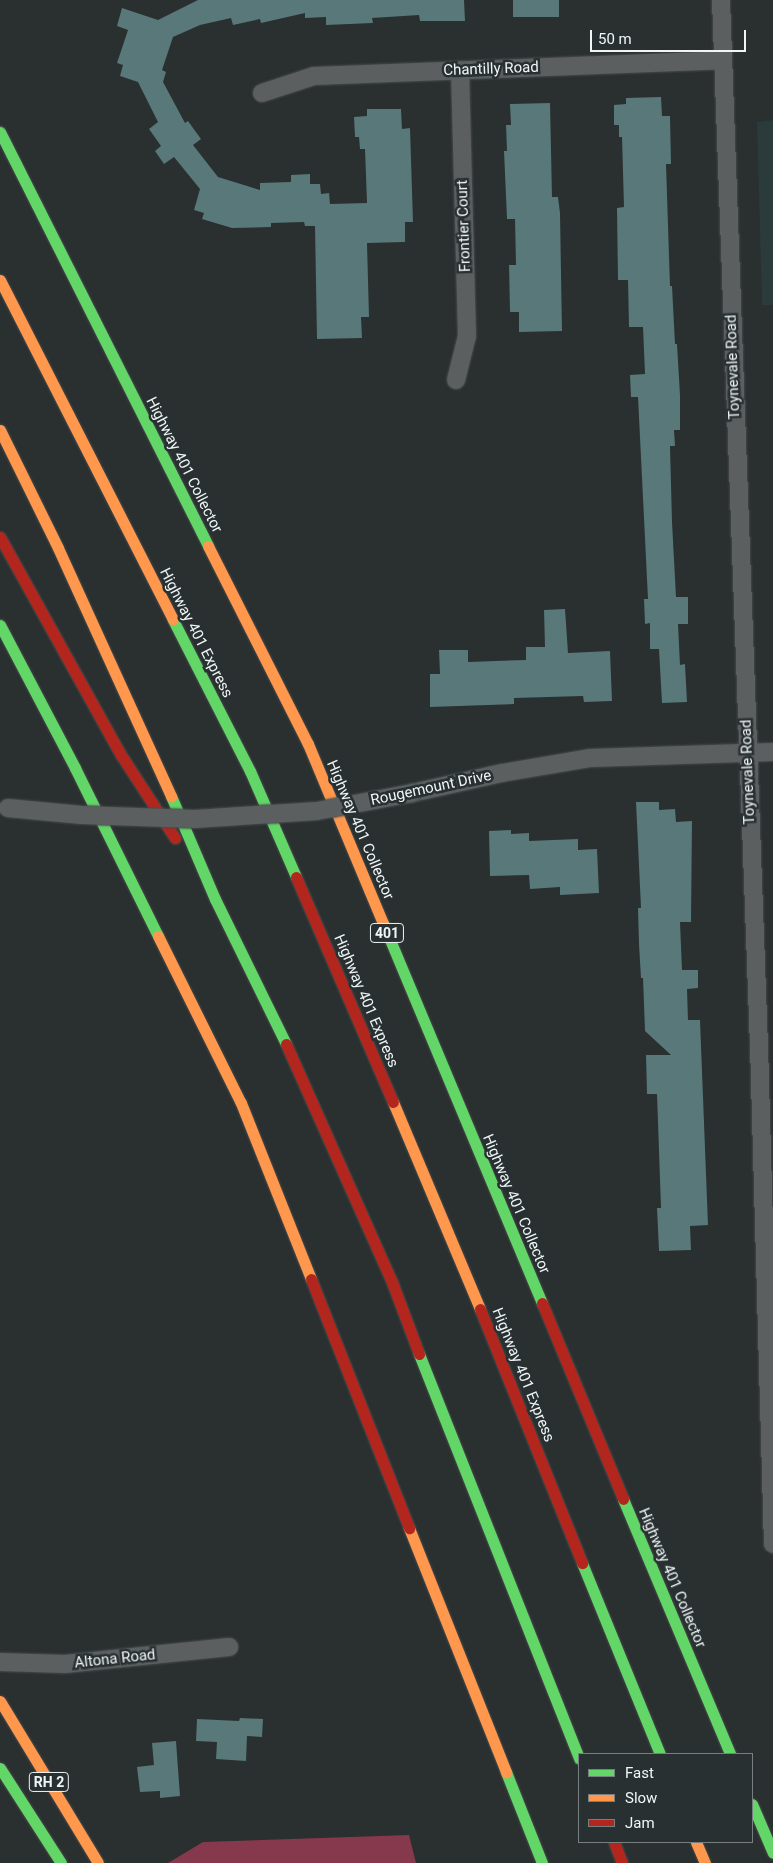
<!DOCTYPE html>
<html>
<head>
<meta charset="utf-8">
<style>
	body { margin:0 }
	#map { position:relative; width:773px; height:1863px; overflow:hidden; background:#2a2f2f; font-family:Roboto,sans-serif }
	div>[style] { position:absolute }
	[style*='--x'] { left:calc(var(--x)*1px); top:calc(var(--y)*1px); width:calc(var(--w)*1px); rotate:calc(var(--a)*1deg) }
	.built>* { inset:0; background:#2b3a3b }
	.forest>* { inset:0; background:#86384c }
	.building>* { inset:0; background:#587879; transform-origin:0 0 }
	.roads { filter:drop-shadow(0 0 1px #474b4c) drop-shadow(0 0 1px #474b4c) }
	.street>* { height:18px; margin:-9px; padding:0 9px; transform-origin:9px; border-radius:9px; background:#5b5f5f }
	.fast>* { height:11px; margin:-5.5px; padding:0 5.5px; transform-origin:5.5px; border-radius:5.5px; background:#63d668 }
	.slow>* { height:11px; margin:-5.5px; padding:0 5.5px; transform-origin:5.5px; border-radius:5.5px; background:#ff974d }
	.jam>* { height:11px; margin:-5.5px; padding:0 5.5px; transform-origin:5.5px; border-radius:5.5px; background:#b3261e }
	.bridges { filter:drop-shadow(0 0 1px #474b4c) drop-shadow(0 0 1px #474b4c) }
	.street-bridge>* { height:18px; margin:-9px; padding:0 9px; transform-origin:9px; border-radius:9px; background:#5b5f5f }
	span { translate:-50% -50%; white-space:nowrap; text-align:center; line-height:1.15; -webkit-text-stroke:5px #283031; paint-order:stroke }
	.shield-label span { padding:1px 4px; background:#283031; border:1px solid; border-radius:4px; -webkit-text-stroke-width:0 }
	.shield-label { font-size:14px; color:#f0f5f6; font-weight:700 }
	.street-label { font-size:15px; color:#f0f5f6 }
	.legend { position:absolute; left:578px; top:1753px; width:175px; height:90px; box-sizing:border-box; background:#283031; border:1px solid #787f80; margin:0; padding:6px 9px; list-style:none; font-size:15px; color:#f0f5f6 }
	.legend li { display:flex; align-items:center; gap:10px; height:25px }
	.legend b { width:25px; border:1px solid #787f80 }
	.scale { position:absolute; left:590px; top:30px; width:156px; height:22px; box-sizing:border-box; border:2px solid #f0f5f6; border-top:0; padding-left:6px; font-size:15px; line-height:18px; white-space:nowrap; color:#f0f5f6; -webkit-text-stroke:4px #283031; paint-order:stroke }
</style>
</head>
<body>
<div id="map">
	<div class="built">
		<i style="clip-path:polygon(773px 120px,773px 305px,762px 305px,757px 122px)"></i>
	</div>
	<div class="forest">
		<i style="clip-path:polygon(409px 1835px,416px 1863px,168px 1863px,203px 1842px)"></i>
	</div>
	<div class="building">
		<i style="clip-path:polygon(198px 0,464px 0,465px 21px,420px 21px,419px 15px,372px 18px,373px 23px,326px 25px,326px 17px,305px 18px,305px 13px,261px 23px,260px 19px,233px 25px,231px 18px,200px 25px,173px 37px,162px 70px,166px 72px,163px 82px,185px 123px,188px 121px,201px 139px,193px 145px,218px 177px,260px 190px,260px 183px,291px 182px,291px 175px,310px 174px,310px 184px,320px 184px,321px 194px,329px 193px,330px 204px,367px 203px,365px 149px,360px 149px,359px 137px,355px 137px,354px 117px,367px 116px,367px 109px,401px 109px,402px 129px,410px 128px,413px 222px,405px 222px,405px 242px,367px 243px,369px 317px,361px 317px,362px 338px,317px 339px,315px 226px,305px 226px,304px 222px,271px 223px,271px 227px,232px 228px,202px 219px,204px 213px,194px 210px,200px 189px,174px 157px,164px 164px,155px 151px,161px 146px,149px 129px,158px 122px,138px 82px,120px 76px,123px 65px,117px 63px,128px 30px,117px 26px,122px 8px,158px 20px)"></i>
		<i style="left:513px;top:0;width:46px;height:17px"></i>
		<i style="clip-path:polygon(661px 97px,662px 116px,670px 116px,671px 164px,666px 164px,670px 286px,672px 286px,675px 344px,677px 344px,680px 395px,680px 430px,674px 430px,675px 446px,670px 446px,672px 522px,676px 597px,688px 597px,688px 624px,678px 624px,680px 665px,685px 664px,687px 702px,662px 703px,659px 649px,650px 649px,650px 623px,645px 624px,644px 599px,648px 599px,638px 397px,631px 397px,630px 375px,645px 374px,643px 327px,629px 327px,628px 280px,618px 280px,617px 208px,624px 207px,622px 137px,619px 137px,619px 125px,614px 125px,614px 105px,626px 104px,626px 98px)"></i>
		<i style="clip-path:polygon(550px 103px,552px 197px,558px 197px,560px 213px,562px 331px,519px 332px,519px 312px,510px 312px,509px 265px,516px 265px,515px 219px,507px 219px,504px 151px,507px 151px,506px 125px,511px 125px,510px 104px)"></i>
		<i style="clip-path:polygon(565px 609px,568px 653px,610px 651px,612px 701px,584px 702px,583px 696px,514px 698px,514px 704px,430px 707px,430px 674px,440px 674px,439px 650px,468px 650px,468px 662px,526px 660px,526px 647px,545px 647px,544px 610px)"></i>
		<i style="clip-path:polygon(636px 802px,659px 802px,659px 810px,675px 809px,676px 822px,692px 821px,691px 922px,680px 922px,682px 970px,698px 970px,698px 988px,687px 989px,688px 1020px,700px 1020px,708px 1225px,690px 1226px,691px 1250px,659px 1251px,657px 1208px,661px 1208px,657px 1094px,647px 1094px,646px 1055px,671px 1055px,645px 1031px,643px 978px,641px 978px,639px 944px,638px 908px,641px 908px)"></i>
		<i style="clip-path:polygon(511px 830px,511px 834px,529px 833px,529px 841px,578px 839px,578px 850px,597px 849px,599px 893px,560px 895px,560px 887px,530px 889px,529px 875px,490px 876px,489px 831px)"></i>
		<i style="clip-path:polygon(240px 1718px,263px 1719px,262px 1737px,247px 1736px,246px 1761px,216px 1759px,217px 1742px,196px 1741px,197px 1719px,239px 1721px)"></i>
		<i style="clip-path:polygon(176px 1741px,180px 1796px,160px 1798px,160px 1791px,140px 1792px,137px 1767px,154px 1765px,152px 1743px)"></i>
	</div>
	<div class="roads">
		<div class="street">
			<i style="--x:721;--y:0;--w:1046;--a:87.92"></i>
			<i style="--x:759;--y:1045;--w:499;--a:88.4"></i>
			<i style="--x:262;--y:93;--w:55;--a:-18.1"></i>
			<i style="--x:314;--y:76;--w:409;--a:-2.2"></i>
			<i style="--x:456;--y:380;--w:45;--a:-76"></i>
			<i style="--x:467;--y:336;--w:266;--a:-91.5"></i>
			<i style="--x:412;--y:793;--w:92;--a:-12.5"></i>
			<i style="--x:502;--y:773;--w:90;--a:-9.6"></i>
			<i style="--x:591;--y:758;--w:182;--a:-1.9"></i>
			<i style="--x:0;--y:1662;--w:65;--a:1.8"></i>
			<i style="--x:65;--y:1664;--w:165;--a:-5.9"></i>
		</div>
		<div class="fast">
			<i style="--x:0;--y:132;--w:463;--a:63.3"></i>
			<i style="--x:173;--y:620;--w:169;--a:63"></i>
			<i style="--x:250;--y:771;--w:116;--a:66.5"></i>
			<i style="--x:0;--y:625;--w:161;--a:62.3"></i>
			<i style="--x:75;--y:768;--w:187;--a:63.7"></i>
			<i style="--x:171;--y:796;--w:112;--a:66.9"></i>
			<i style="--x:215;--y:899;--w:161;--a:63.9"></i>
			<i style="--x:383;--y:923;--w:412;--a:67.3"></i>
			<i style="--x:419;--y:1354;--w:435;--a:68.4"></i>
			<i style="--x:623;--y:1499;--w:277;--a:67.2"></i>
			<i style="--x:582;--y:1563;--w:206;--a:67.8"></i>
			<i style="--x:0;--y:1768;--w:113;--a:57.3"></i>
			<i style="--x:506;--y:1772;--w:98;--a:68.4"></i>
			<i style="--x:752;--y:1804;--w:53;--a:66.8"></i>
		</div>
		<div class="slow">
			<i style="--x:0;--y:280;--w:381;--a:63"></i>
			<i style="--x:0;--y:430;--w:131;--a:63.8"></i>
			<i style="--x:58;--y:548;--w:273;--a:65.5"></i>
			<i style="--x:208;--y:546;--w:222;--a:63.2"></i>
			<i style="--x:308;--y:744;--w:194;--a:67.3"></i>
			<i style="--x:158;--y:936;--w:186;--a:63.6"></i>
			<i style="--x:241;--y:1103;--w:189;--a:68.3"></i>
			<i style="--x:393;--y:1102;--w:225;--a:67.2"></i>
			<i style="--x:409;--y:1528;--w:263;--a:68.3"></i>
			<i style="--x:0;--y:1701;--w:189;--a:58.8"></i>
			<i style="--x:696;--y:1842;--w:23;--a:67"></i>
		</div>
		<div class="jam">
			<i style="--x:0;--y:537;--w:249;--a:61"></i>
			<i style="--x:121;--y:755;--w:99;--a:57"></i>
			<i style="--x:296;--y:877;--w:245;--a:66.7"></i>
			<i style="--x:286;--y:1044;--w:261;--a:66"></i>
			<i style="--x:392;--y:1282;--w:77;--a:69.4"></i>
			<i style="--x:311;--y:1279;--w:268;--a:68.5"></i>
			<i style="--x:542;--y:1303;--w:212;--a:67.5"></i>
			<i style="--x:480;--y:1309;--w:274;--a:68.1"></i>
			<i style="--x:614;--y:1842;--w:22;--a:69"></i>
		</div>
	</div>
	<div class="bridges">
		<div class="street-bridge">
			<i style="--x:8;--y:808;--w:74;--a:5.4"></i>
			<i style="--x:82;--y:815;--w:113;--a:2"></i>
			<i style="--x:195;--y:819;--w:122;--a:-3.8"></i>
			<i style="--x:317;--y:811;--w:97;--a:-10.7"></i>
		</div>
	</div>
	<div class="shield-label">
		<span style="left:387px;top:933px">401</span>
		<span style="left:49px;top:1782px">RH 2</span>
	</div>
	<div class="street-label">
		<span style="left:491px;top:69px;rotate:-2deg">Chantilly Road</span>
		<span style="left:464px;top:226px;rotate:-92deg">Frontier Court</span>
		<span style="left:733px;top:367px;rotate:-92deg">Toynevale Road</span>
		<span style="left:184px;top:465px;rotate:63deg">Highway 401 Collector</span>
		<span style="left:196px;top:633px;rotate:63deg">Highway 401 Express</span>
		<span style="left:748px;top:772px;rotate:-92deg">Toynevale Road</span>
		<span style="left:431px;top:788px;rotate:-12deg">Rougemount Drive</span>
		<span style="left:360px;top:830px;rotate:67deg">Highway 401 Collector</span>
		<span style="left:366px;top:1001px;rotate:67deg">Highway 401 Express</span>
		<span style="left:516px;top:1204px;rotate:67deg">Highway 401 Collector</span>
		<span style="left:523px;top:1375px;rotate:68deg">Highway 401 Express</span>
		<span style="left:672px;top:1578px;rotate:67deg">Highway 401 Collector</span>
		<span style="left:115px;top:1659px;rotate:-6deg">Altona Road</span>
	</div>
	<ul class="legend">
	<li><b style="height:6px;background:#63d668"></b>Fast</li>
	<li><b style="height:6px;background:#ff974d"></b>Slow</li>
	<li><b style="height:6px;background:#b3261e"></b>Jam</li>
	</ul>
	<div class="scale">50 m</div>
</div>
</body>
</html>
